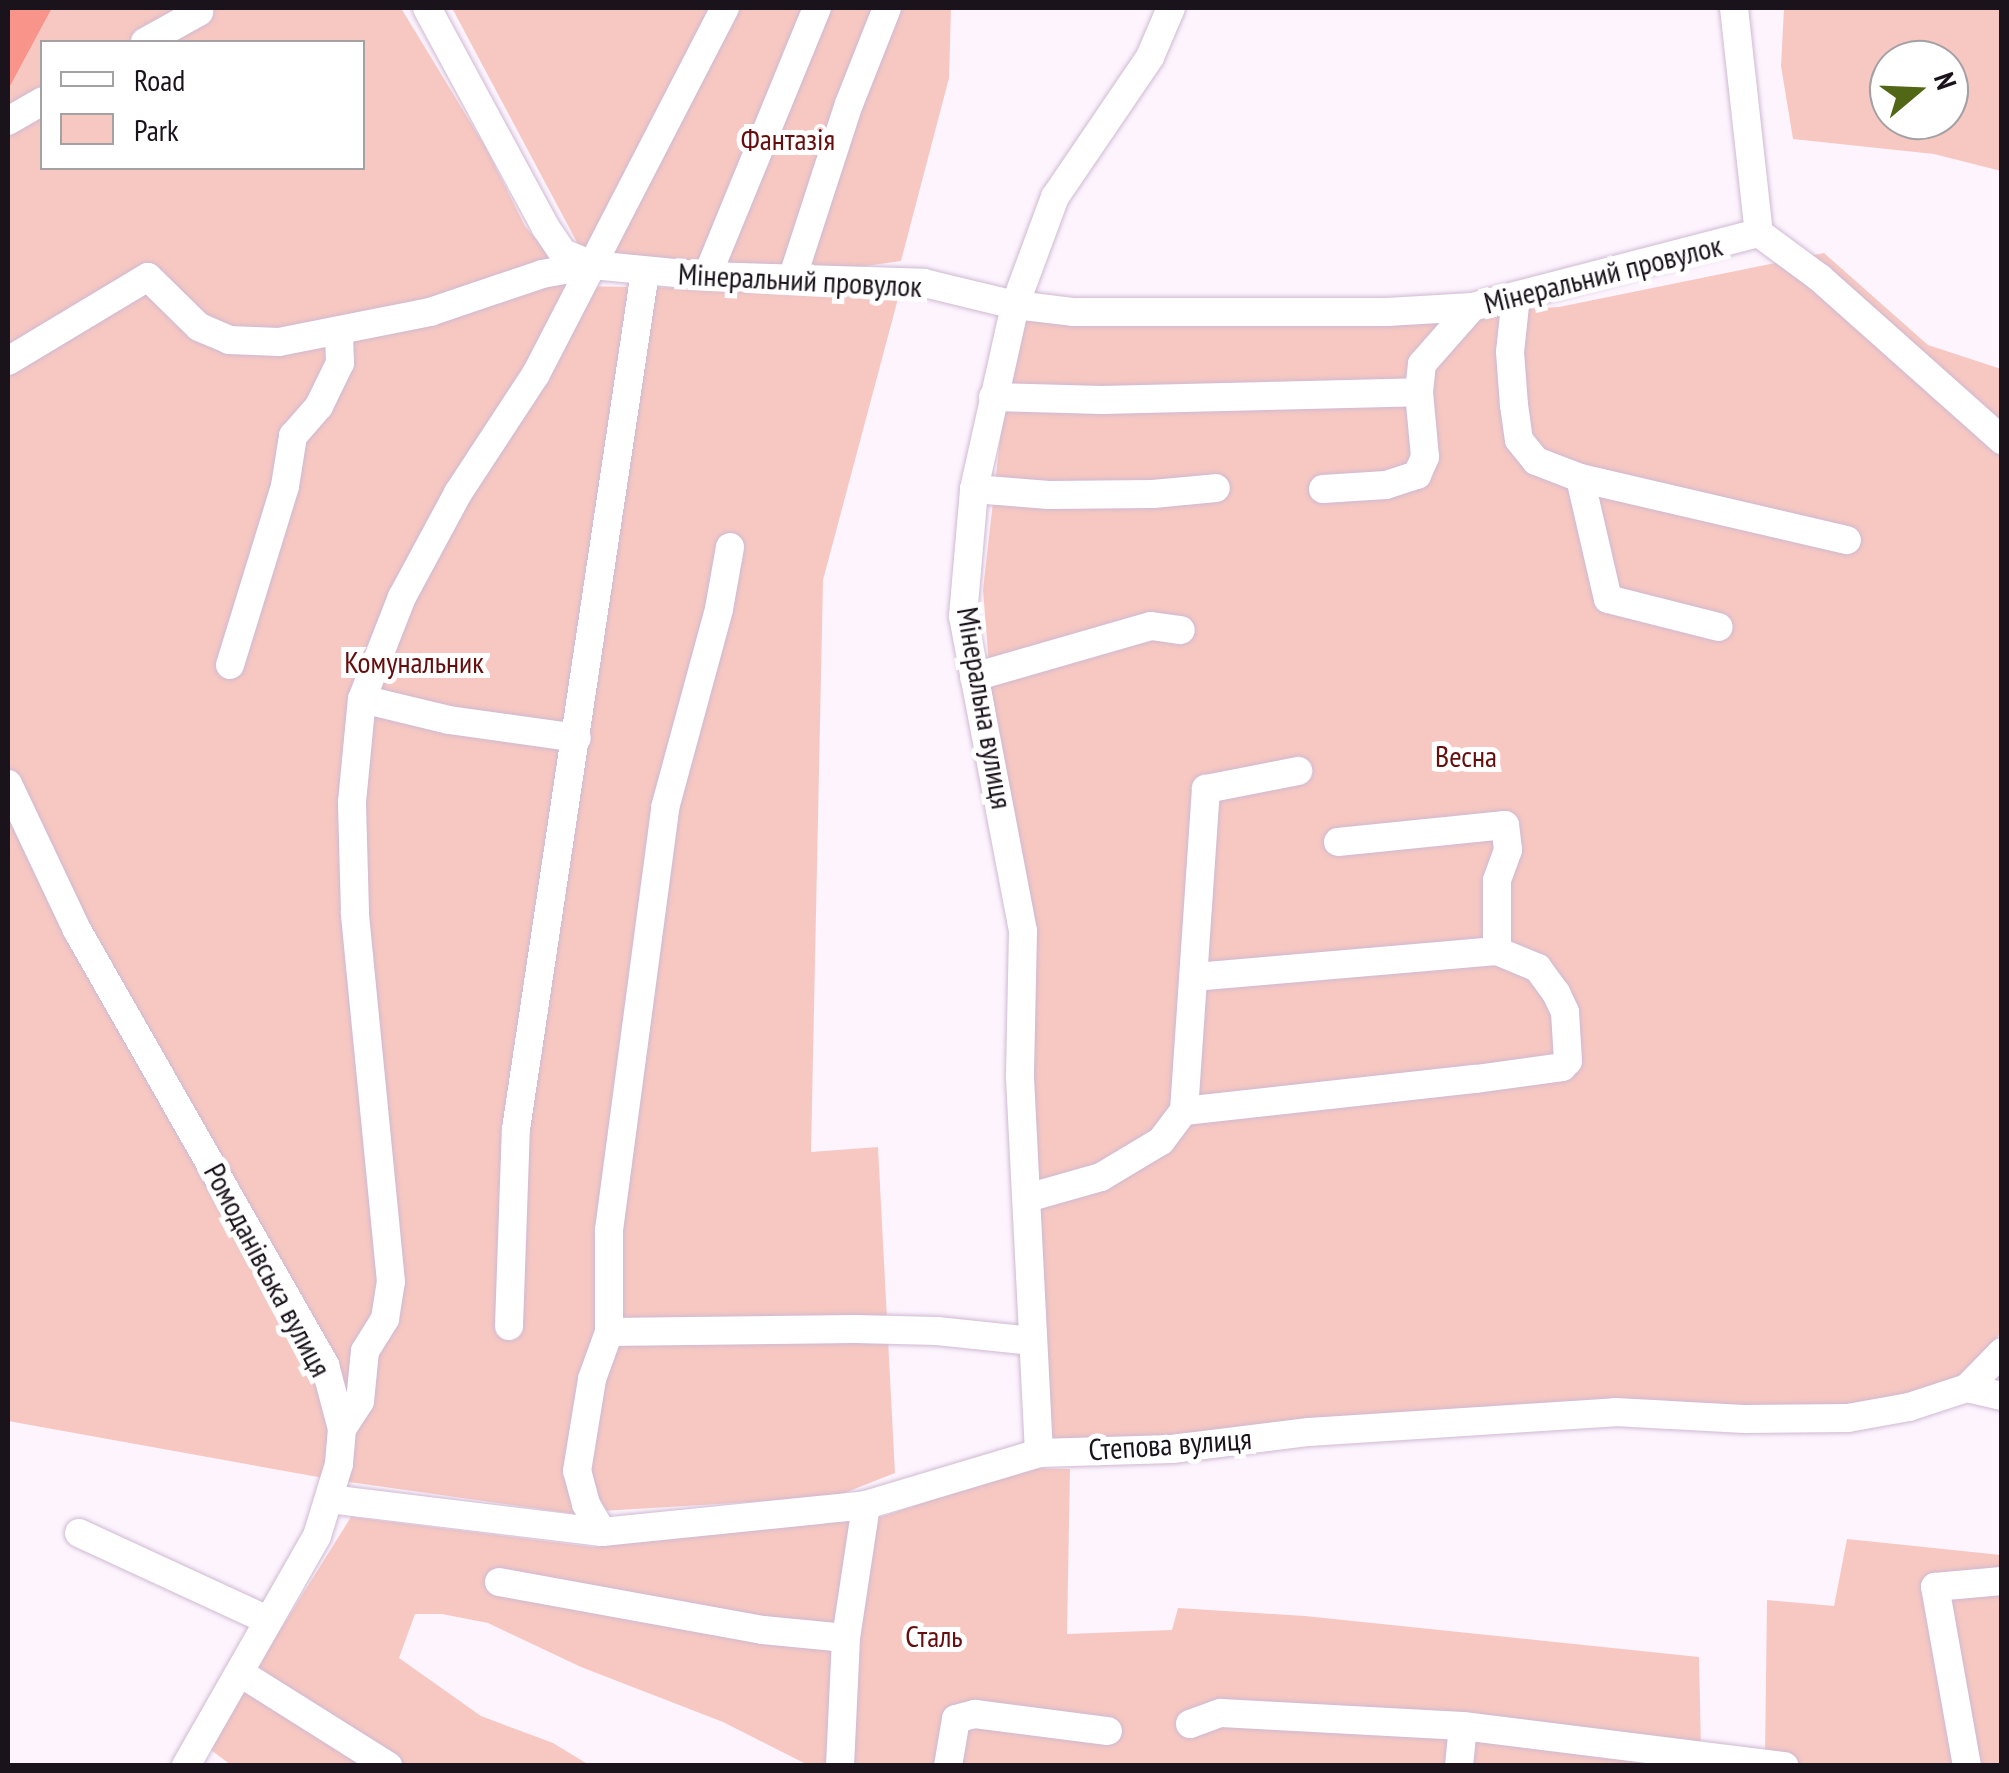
<!DOCTYPE html>
<html>
<head>
<meta charset="utf-8">
<style>
	body { margin:0 }
	#map { position:relative; width:2009px; height:1773px; overflow:hidden; background:#fdf4fe; font-family:"PT Sans Narrow",sans-serif }
	div>[style] { position:absolute }
	[style*='--x'] { left:calc(var(--x)*1px); top:calc(var(--y)*1px); width:calc(var(--w)*1px); rotate:calc(var(--a)*1deg) }
	.green>* { inset:0; background:#f7c8c2 }
	.forest>* { inset:0; background:#f89489 }
	.roads { filter:drop-shadow(0 0 2px #cfb9d1) drop-shadow(0 0 2px #cfb9d1) }
	.minor>* { height:28px; margin:-14px; padding:0 14px; transform-origin:14px; border-radius:14px; background:#fff }
	span { translate:-50% -50%; white-space:nowrap; text-align:center; line-height:1.15; -webkit-text-stroke:10px #fff; paint-order:stroke }
	.park-label { font-size:30px; color:#660d0d }
	.street-label { font-size:30px; color:#1b131c }
	.frame { position:absolute; inset:0; border:10px solid #1b131c; pointer-events:none }
	.legend { position:absolute; left:40px; top:40px; width:325px; height:130px; box-sizing:border-box; background:#fff; border:2px solid #a4a1a4; margin:0; padding:12px 18px; list-style:none; font-size:30px; color:#1b131c }
	.legend li { display:flex; align-items:center; gap:20px; height:50px }
	.legend b { width:50px; border:2px solid #a4a1a4 }
	.north { position:absolute; left:1869px; top:40px; width:100px; height:100px; box-sizing:border-box; background:#fff; border:2px solid #a4a1a4; border-radius:50%; rotate:71deg; font-size:28px; font-weight:700; line-height:40px; text-align:center; color:#1b131c }
	.north::after { content:''; display:block; margin:auto; width:35px; height:45px; background:#526715; clip-path:polygon(50% 0,100% 100%,50% 72%,0 100%) }
</style>
</head>
<body>
<div id="map">
	<div class="green">
		<i style="clip-path:polygon(evenodd,52px 8px,401px 8px,486px 148px,525px 226px,574px 286px,900px 291px,823px 580px,811px 1152px,878px 1147px,895px 1473px,834px 1497px,568px 1513px,335px 1480px,8px 1421px,8px 90px,52px 8px,42px 42px,362px 42px,362px 168px,42px 168px,42px 42px)"></i>
		<i style="clip-path:polygon(452px 8px,951px 8px,949px 78px,901px 261px,816px 273px,638px 263px,579px 246px)"></i>
		<i style="clip-path:polygon(evenodd,1784px 8px,2001px 8px,2001px 171px,1934px 154px,1793px 139px,1781px 66px,1784px 8px,1889px 60px,1949px 60px,1949px 120px,1889px 120px,1889px 60px)"></i>
		<i style="clip-path:polygon(1824px 253px,1928px 345px,2001px 369px,2002px 1331px,1963px 1381px,1850px 1407px,1046px 1445px,1036px 1252px,983px 590px,1002px 422px,1025px 315px,1279px 324px,1559px 307px)"></i>
		<i style="clip-path:polygon(1027px 1468px,1070px 1469px,1067px 1634px,1172px 1630px,1178px 1608px,1305px 1616px,1699px 1657px,1701px 1749px,1765px 1755px,1767px 1600px,1834px 1606px,1847px 1539px,2001px 1555px,2001px 1765px,808px 1765px,723px 1722px,581px 1667px,488px 1623px,442px 1614px,415px 1614px,399px 1658px,481px 1716px,553px 1743px,589px 1765px,231px 1765px,207px 1747px,351px 1517px,593px 1547px,881px 1517px)"></i>
	</div>
	<div class="forest">
		<i style="clip-path:polygon(8px 8px,52px 8px,8px 90px)"></i>
	</div>
	<div class="roads">
		<div class="minor">
			<i style="--x:427;--y:8;--w:250;--a:61.6"></i>
			<i style="--x:546;--y:228;--w:30;--a:56"></i>
			<i style="--x:563;--y:253;--w:31;--a:22"></i>
			<i style="--x:1734;--y:8;--w:226;--a:83.7"></i>
			<i style="--x:1759;--y:233;--w:76;--a:36.4"></i>
			<i style="--x:1820;--y:278;--w:244;--a:41.7"></i>
			<i style="--x:145;--y:42;--w:62;--a:-29.1"></i>
			<i style="--x:8;--y:121;--w:39;--a:-30"></i>
			<i style="--x:707;--y:276;--w:290;--a:-67.7"></i>
			<i style="--x:792;--y:279;--w:184;--a:-72"></i>
			<i style="--x:849;--y:104;--w:103;--a:-68.4"></i>
			<i style="--x:1516;--y:296;--w:56;--a:96.1"></i>
			<i style="--x:1510;--y:352;--w:53;--a:85.7"></i>
			<i style="--x:1514;--y:405;--w:35;--a:82"></i>
			<i style="--x:1519;--y:440;--w:27;--a:51"></i>
			<i style="--x:1536;--y:461;--w:47;--a:21.1"></i>
			<i style="--x:1580;--y:478;--w:274;--a:13.1"></i>
			<i style="--x:8;--y:361;--w:163;--a:-31"></i>
			<i style="--x:148;--y:277;--w:71;--a:44.4"></i>
			<i style="--x:199;--y:327;--w:33;--a:23"></i>
			<i style="--x:229;--y:340;--w:50;--a:2.3"></i>
			<i style="--x:279;--y:342;--w:154;--a:-11.2"></i>
			<i style="--x:430;--y:312;--w:118;--a:-18.7"></i>
			<i style="--x:542;--y:274;--w:51;--a:-10.2"></i>
			<i style="--x:592;--y:265;--w:116;--a:5.5"></i>
			<i style="--x:707;--y:276;--w:217;--a:1.8"></i>
			<i style="--x:924;--y:283;--w:94;--a:13.6"></i>
			<i style="--x:1015;--y:305;--w:58;--a:6.9"></i>
			<i style="--x:1073;--y:312;--w:314;--a:0"></i>
			<i style="--x:1387;--y:312;--w:85;--a:-3.4"></i>
			<i style="--x:1472;--y:307;--w:296;--a:-14.5"></i>
			<i style="--x:993;--y:397;--w:109;--a:1.6"></i>
			<i style="--x:1102;--y:400;--w:317;--a:-1.4"></i>
			<i style="--x:1580;--y:478;--w:124;--a:77"></i>
			<i style="--x:1608;--y:599;--w:114;--a:14.2"></i>
			<i style="--x:974;--y:489;--w:75;--a:4.6"></i>
			<i style="--x:1049;--y:495;--w:104;--a:-0.6"></i>
			<i style="--x:1153;--y:494;--w:63;--a:-5.4"></i>
			<i style="--x:1323;--y:489;--w:63;--a:-3.6"></i>
			<i style="--x:1386;--y:485;--w:33;--a:-18"></i>
			<i style="--x:1417;--y:475;--w:20;--a:-66"></i>
			<i style="--x:1425;--y:457;--w:65;--a:-95.3"></i>
			<i style="--x:1419;--y:392;--w:28;--a:-84"></i>
			<i style="--x:1422;--y:364;--w:76;--a:-48.7"></i>
			<i style="--x:230;--y:665;--w:187;--a:-72.9"></i>
			<i style="--x:285;--y:486;--w:51;--a:-80.9"></i>
			<i style="--x:293;--y:436;--w:40;--a:-49"></i>
			<i style="--x:319;--y:406;--w:48;--a:-64"></i>
			<i style="--x:340;--y:363;--w:32;--a:-92"></i>
			<i style="--x:974;--y:677;--w:184;--a:-16.1"></i>
			<i style="--x:1151;--y:626;--w:30;--a:8"></i>
			<i style="--x:362;--y:699;--w:89;--a:13.6"></i>
			<i style="--x:449;--y:720;--w:129;--a:8"></i>
			<i style="--x:8;--y:784;--w:161;--a:64.7"></i>
			<i style="--x:77;--y:930;--w:501;--a:60.31"></i>
			<i style="--x:325;--y:1365;--w:66;--a:75.1"></i>
			<i style="--x:342;--y:1429;--w:35;--a:95"></i>
			<i style="--x:339;--y:1464;--w:75;--a:107"></i>
			<i style="--x:317;--y:1536;--w:265;--a:119.7"></i>
			<i style="--x:1338;--y:842;--w:168;--a:-5.8"></i>
			<i style="--x:1505;--y:825;--w:25;--a:83"></i>
			<i style="--x:1508;--y:850;--w:32;--a:110"></i>
			<i style="--x:1497;--y:880;--w:71;--a:90"></i>
			<i style="--x:1184;--y:1111;--w:294;--a:-6.3"></i>
			<i style="--x:1476;--y:1079;--w:87;--a:-7.9"></i>
			<i style="--x:1562;--y:1067;--w:8;--a:-45"></i>
			<i style="--x:1568;--y:1061;--w:49;--a:-93.5"></i>
			<i style="--x:1565;--y:1012;--w:21;--a:-115"></i>
			<i style="--x:1556;--y:993;--w:31;--a:-126"></i>
			<i style="--x:1538;--y:968;--w:44;--a:-157.5"></i>
			<i style="--x:1497;--y:951;--w:303;--a:175.1"></i>
			<i style="--x:1027;--y:1198;--w:77;--a:-15.8"></i>
			<i style="--x:1101;--y:1177;--w:70;--a:-31"></i>
			<i style="--x:1161;--y:1141;--w:38;--a:-53"></i>
			<i style="--x:1184;--y:1111;--w:323;--a:-86.1"></i>
			<i style="--x:1206;--y:789;--w:94;--a:-11.1"></i>
			<i style="--x:509;--y:1326;--w:197;--a:-88"></i>
			<i style="--x:516;--y:1129;--w:867;--a:-81.44"></i>
			<i style="--x:609;--y:1332;--w:246;--a:-0.7"></i>
			<i style="--x:855;--y:1329;--w:82;--a:1.4"></i>
			<i style="--x:937;--y:1331;--w:96;--a:6"></i>
			<i style="--x:1967;--y:1388;--w:36;--a:13"></i>
			<i style="--x:342;--y:1429;--w:33;--a:-57"></i>
			<i style="--x:360;--y:1401;--w:50;--a:-84.3"></i>
			<i style="--x:365;--y:1351;--w:38;--a:-58"></i>
			<i style="--x:385;--y:1319;--w:37;--a:-81"></i>
			<i style="--x:391;--y:1282;--w:372;--a:-95.6"></i>
			<i style="--x:355;--y:912;--w:110;--a:-91.6"></i>
			<i style="--x:352;--y:802;--w:103;--a:-84.5"></i>
			<i style="--x:362;--y:699;--w:110;--a:-68.6"></i>
			<i style="--x:402;--y:597;--w:118;--a:-61.7"></i>
			<i style="--x:458;--y:493;--w:142;--a:-56.8"></i>
			<i style="--x:536;--y:374;--w:412;--a:-62.7"></i>
			<i style="--x:1039;--y:1453;--w:379;--a:-92.9"></i>
			<i style="--x:1020;--y:1074;--w:143;--a:-88.8"></i>
			<i style="--x:1023;--y:931;--w:321;--a:-100.8"></i>
			<i style="--x:963;--y:616;--w:127;--a:-85"></i>
			<i style="--x:974;--y:489;--w:189;--a:-77.4"></i>
			<i style="--x:1015;--y:305;--w:115;--a:-69.7"></i>
			<i style="--x:1055;--y:197;--w:169;--a:-55.8"></i>
			<i style="--x:1150;--y:57;--w:53;--a:-66.8"></i>
			<i style="--x:329;--y:1499;--w:275;--a:6.9"></i>
			<i style="--x:602;--y:1532;--w:265;--a:-5.8"></i>
			<i style="--x:866;--y:1505;--w:181;--a:-16.7"></i>
			<i style="--x:1039;--y:1453;--w:133;--a:-1.7"></i>
			<i style="--x:1172;--y:1449;--w:138;--a:-7.1"></i>
			<i style="--x:1309;--y:1432;--w:307;--a:-3.7"></i>
			<i style="--x:1615;--y:1412;--w:129;--a:3.1"></i>
			<i style="--x:1744;--y:1419;--w:104;--a:-0.6"></i>
			<i style="--x:1848;--y:1418;--w:62;--a:-10.2"></i>
			<i style="--x:1909;--y:1407;--w:61;--a:-18.1"></i>
			<i style="--x:1967;--y:1388;--w:50;--a:-45.8"></i>
			<i style="--x:602;--y:1532;--w:32;--a:-120"></i>
			<i style="--x:586;--y:1504;--w:34;--a:-105"></i>
			<i style="--x:577;--y:1471;--w:93;--a:-80.7"></i>
			<i style="--x:592;--y:1379;--w:50;--a:-70.1"></i>
			<i style="--x:609;--y:1332;--w:102;--a:-90"></i>
			<i style="--x:609;--y:1230;--w:426;--a:-82.4"></i>
			<i style="--x:665;--y:808;--w:206;--a:-74.8"></i>
			<i style="--x:719;--y:609;--w:63;--a:-79.9"></i>
			<i style="--x:79;--y:1533;--w:207;--a:24.8"></i>
			<i style="--x:499;--y:1582;--w:268;--a:10.3"></i>
			<i style="--x:763;--y:1630;--w:83;--a:5.5"></i>
			<i style="--x:242;--y:1674;--w:173;--a:32.2"></i>
			<i style="--x:1190;--y:1724;--w:33;--a:-20"></i>
			<i style="--x:1221;--y:1713;--w:242;--a:3.1"></i>
			<i style="--x:1463;--y:1726;--w:324;--a:7.1"></i>
			<i style="--x:840;--y:1766;--w:128;--a:-87.3"></i>
			<i style="--x:846;--y:1638;--w:134;--a:-81.4"></i>
			<i style="--x:948;--y:1766;--w:48;--a:-80.3"></i>
			<i style="--x:956;--y:1719;--w:20;--a:-15"></i>
			<i style="--x:975;--y:1714;--w:134;--a:7.3"></i>
			<i style="--x:1459;--y:1766;--w:40;--a:-84.3"></i>
			<i style="--x:1967;--y:1766;--w:182;--a:-100.1"></i>
			<i style="--x:1935;--y:1587;--w:67;--a:-5.1"></i>
		</div>
	</div>
	<div class="park-label">
		<span style="left:788px;top:139px">Фантазія</span>
		<span style="left:414px;top:662px">Комунальник</span>
		<span style="left:1466px;top:756px">Весна</span>
		<span style="left:934px;top:1636px">Сталь</span>
	</div>
	<div class="street-label">
		<span style="left:1603px;top:274px;rotate:-14deg">Мінеральний провулок</span>
		<span style="left:800px;top:280px;rotate:3deg">Мінеральний провулок</span>
		<span style="left:985px;top:708px;rotate:80deg">Мінеральна вулиця</span>
		<span style="left:268px;top:1270px;rotate:62deg">Ромоданівська вулиця</span>
		<span style="left:1170px;top:1444px;rotate:-4deg">Степова вулиця</span>
	</div>
	<div class="frame"></div>
	<ul class="legend">
	<li><b style="height:12px;background:#fff"></b>Road</li>
	<li><b style="height:28px;background:#f7c8c2"></b>Park</li>
	</ul>
	<div class="north">N</div>
</div>
</body>
</html>
